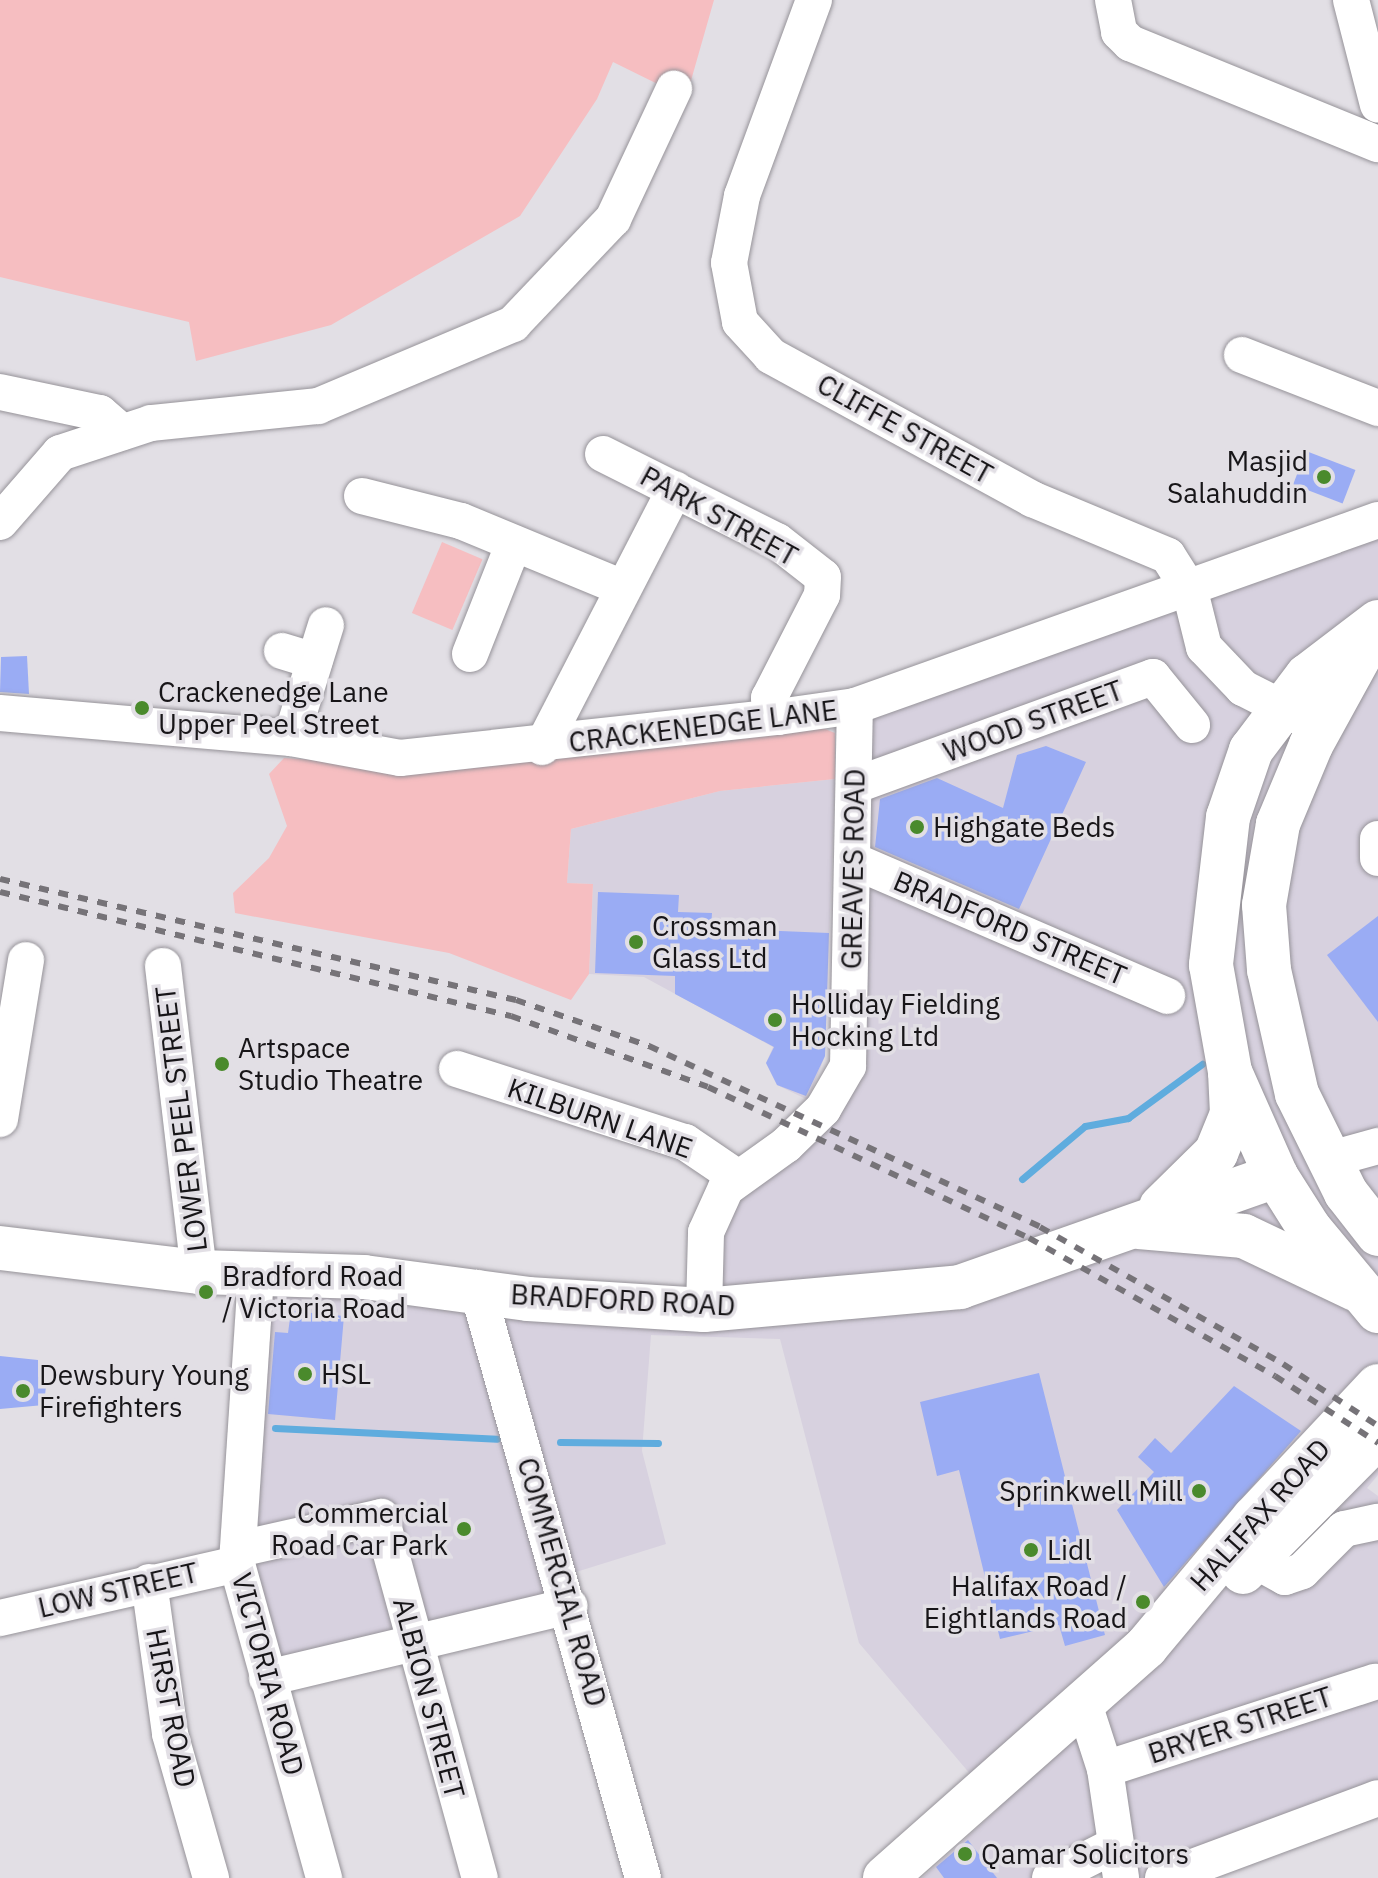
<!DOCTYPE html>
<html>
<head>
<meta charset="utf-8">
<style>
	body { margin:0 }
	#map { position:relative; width:1378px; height:1878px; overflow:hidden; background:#e2dfe5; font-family:"IBM Plex Sans",sans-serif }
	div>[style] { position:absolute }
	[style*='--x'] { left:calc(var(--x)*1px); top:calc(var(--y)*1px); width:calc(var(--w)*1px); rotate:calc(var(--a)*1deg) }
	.built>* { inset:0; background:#d7d1df }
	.green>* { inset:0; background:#f6bec1; transform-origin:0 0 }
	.stream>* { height:7px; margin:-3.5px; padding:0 3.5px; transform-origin:3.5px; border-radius:3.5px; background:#5facde }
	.building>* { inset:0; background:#9aacf4; transform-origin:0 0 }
	.roads { filter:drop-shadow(0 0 2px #969399) drop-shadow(0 0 2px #969399) }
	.minor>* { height:36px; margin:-18px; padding:0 18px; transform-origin:18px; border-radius:18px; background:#fff }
	.major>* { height:44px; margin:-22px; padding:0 22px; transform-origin:22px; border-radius:22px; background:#fff }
	.highway>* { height:44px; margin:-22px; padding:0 22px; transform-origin:22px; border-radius:22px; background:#fff }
	.rail>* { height:6px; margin-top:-3px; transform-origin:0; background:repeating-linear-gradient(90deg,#767378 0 10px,transparent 0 20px) }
	.dots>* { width:22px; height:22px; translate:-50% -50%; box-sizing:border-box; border:4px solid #e2dfe5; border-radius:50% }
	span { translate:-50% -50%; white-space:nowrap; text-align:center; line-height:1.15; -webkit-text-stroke:7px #e2dfe5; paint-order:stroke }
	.street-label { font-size:28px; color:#171518 }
	.poi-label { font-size:28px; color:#171518 }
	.right { translate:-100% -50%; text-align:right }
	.left { translate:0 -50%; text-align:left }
</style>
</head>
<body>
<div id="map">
	<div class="built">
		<i style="clip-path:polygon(1378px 520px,1378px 1475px,1367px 1488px,1378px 1496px,1378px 1803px,1166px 1878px,1121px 1878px,1115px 1845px,1050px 1878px,922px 1878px,999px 1808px,859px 1643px,780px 1339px,651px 1335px,642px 1451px,666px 1544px,576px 1572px,570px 1606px,267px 1678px,239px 1549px,256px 1276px,704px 1310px,706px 1232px,848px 1066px,855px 706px)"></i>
		<i style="clip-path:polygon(835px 779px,825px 1056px,808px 1100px,777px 1085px,766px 1063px,773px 1047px,644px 977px,589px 974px,593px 884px,567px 883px,571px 829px,720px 791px)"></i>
	</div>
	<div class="green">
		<i style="clip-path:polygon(0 0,714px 0,686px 98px,613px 62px,597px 99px,520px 216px,331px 325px,196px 361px,189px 322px,0 277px)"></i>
		<i style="left:442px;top:542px;width:44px;height:77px;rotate:23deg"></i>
		<i style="clip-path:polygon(813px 724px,835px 733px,835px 779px,720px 791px,571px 829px,567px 883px,593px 884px,589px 974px,571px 1000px,449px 953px,235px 913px,233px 893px,269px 858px,287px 826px,269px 774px,284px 758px,458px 770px)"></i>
	</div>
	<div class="stream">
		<i style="--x:1022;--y:1179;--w:82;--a:-40.1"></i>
		<i style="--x:1085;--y:1126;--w:44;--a:-10.5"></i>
		<i style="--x:1128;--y:1118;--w:92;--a:-36.1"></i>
		<i style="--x:275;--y:1428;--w:222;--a:2.8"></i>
		<i style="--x:560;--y:1442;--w:98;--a:0.6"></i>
	</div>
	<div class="building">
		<i style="left:1306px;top:451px;width:53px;height:36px;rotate:21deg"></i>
		<i style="clip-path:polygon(27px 656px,29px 694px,0 692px,1px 657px)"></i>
		<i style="clip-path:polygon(1046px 746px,1086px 762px,1019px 909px,875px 847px,880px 799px,937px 778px,1003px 808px,1017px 755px)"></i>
		<i style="clip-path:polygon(598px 892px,679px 895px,678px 912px,712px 913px,711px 928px,829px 933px,825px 1056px,806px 1096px,777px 1085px,766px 1063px,774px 1047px,675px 994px,675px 976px,595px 973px)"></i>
		<i style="clip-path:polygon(1378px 916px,1378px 1022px,1327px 955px)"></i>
		<i style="clip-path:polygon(291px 1311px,344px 1316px,335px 1420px,268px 1414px,275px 1332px,288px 1333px)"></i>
		<i style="clip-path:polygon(0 1356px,38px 1360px,38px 1377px,47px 1376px,44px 1405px,0 1409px)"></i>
		<i style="clip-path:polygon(1039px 1373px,1105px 1635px,1065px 1646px,1059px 1625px,1000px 1639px,959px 1470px,937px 1476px,920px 1402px)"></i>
		<i style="clip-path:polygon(1234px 1386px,1301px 1431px,1164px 1587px,1117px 1510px,1154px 1472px,1138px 1457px,1155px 1438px,1171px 1453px)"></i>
		<i style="clip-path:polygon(968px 1840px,997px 1878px,944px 1878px,936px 1867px)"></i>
	</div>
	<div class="roads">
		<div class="minor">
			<i style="--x:814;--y:0;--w:209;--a:110.2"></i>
			<i style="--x:742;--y:196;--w:68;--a:101"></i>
			<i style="--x:729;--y:263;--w:60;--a:79.4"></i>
			<i style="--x:740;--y:322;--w:46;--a:47.6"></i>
			<i style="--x:771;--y:356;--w:298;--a:28.7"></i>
			<i style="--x:1032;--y:499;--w:147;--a:22.7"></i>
			<i style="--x:1168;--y:556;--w:41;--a:57.8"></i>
			<i style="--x:1190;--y:591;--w:58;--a:76"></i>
			<i style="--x:1204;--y:647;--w:57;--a:46.4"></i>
			<i style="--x:1243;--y:688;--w:71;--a:26.9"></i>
			<i style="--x:1113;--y:0;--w:33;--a:79"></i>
			<i style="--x:1119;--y:32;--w:16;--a:45"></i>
			<i style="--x:1130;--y:43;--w:268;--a:22.2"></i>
			<i style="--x:1351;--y:0;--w:108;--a:75.6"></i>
			<i style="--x:1242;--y:355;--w:146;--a:21.3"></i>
			<i style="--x:0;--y:392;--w:102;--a:11.9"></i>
			<i style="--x:100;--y:413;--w:29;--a:41"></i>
			<i style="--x:603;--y:454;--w:195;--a:26.6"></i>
			<i style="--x:777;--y:541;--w:58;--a:38"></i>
			<i style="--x:823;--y:577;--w:18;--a:93"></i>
			<i style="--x:822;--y:595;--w:116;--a:117.2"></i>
			<i style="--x:769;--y:698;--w:21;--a:65"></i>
			<i style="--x:362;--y:496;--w:102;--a:14.2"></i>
			<i style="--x:461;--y:521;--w:175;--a:22.5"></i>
			<i style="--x:0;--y:522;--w:91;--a:-49"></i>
			<i style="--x:60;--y:453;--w:96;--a:-18.2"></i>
			<i style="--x:151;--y:423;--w:168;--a:-5.8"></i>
			<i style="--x:318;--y:406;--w:212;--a:-22.8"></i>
			<i style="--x:513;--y:324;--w:145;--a:-46.4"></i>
			<i style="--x:613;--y:219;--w:144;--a:-64.9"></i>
			<i style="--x:282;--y:651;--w:34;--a:17"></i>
			<i style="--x:470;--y:654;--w:119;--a:-68.4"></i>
			<i style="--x:0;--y:713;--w:292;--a:4.9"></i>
			<i style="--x:291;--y:738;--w:111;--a:10.4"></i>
			<i style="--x:400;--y:758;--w:380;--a:-6.2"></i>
			<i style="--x:778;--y:717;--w:78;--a:-8.1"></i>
			<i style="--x:855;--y:706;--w:555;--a:-19.58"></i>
			<i style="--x:291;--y:738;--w:118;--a:-72.8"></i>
			<i style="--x:542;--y:747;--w:290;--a:-62.7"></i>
			<i style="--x:856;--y:785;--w:316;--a:-20"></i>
			<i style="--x:1153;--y:677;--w:62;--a:50.9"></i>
			<i style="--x:1378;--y:839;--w:19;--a:90"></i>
			<i style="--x:854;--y:861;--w:341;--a:23.3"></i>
			<i style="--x:163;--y:966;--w:308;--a:83.3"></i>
			<i style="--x:457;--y:1069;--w:239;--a:17.8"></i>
			<i style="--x:685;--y:1142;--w:64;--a:34.2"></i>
			<i style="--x:0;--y:1119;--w:161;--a:-80.7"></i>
			<i style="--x:1327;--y:1160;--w:53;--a:-15.4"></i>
			<i style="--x:256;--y:1276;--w:289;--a:93.8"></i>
			<i style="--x:237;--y:1564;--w:326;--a:74.5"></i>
			<i style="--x:477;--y:1288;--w:613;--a:74.29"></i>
			<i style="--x:704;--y:1310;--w:78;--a:-88.5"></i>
			<i style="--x:706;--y:1232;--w:48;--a:-65.6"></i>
			<i style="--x:726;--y:1188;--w:74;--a:-35.6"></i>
			<i style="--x:786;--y:1145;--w:52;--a:-44.2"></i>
			<i style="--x:823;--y:1109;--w:50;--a:-59.8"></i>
			<i style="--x:848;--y:1066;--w:360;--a:-88.9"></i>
			<i style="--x:239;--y:1549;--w:146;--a:-12.7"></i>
			<i style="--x:381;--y:1517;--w:374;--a:74.7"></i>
			<i style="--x:1256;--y:1561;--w:33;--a:29"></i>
			<i style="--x:1285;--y:1577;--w:18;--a:-19"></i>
			<i style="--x:1302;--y:1571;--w:59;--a:-45"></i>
			<i style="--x:1344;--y:1529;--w:35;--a:-12"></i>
			<i style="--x:149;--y:1582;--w:153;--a:82.1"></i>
			<i style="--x:170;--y:1734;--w:150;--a:74.1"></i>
			<i style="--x:0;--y:1618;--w:243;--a:-12.8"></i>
			<i style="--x:267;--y:1678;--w:311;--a:-13.4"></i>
			<i style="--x:1085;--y:1707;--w:65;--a:72.1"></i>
			<i style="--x:1105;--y:1769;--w:110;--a:81.6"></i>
			<i style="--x:1105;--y:1769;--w:284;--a:-17.9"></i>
			<i style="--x:1050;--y:1878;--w:73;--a:-26.9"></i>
			<i style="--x:1163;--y:1878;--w:229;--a:-20.4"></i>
		</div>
		<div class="major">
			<i style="--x:1161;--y:1207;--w:77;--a:-44.5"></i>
			<i style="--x:1216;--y:1153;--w:42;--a:-67.7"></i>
			<i style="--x:1232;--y:1114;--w:42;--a:-92.7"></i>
			<i style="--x:1139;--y:1227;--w:105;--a:4.9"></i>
			<i style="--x:1244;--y:1236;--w:123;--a:25.5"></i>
			<i style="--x:0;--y:1248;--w:200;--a:6.9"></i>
			<i style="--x:199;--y:1272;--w:165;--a:1.7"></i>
			<i style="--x:364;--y:1277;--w:165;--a:7.6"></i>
			<i style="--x:528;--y:1299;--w:176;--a:3.6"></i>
			<i style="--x:704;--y:1310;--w:257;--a:-5.1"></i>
			<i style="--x:960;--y:1287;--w:335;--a:-19.4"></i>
			<i style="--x:1243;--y:1572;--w:192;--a:-45.2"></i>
			<i style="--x:885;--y:1878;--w:349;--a:-41.5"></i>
			<i style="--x:1146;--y:1647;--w:168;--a:-50.1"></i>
			<i style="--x:1254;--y:1518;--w:181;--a:-46.8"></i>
		</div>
		<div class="highway">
			<i style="--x:1378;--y:622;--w:89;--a:142.7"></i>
			<i style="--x:1307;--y:676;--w:93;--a:127.1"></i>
			<i style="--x:1251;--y:750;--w:71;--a:108.9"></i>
			<i style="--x:1228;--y:817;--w:149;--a:96.6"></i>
			<i style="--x:1211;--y:965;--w:109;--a:79.9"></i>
			<i style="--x:1230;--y:1072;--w:114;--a:66.1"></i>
			<i style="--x:1276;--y:1176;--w:62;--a:57.6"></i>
			<i style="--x:1309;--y:1228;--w:108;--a:50.3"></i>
			<i style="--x:1373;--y:632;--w:129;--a:118.8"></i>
			<i style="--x:1311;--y:745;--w:86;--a:112.7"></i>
			<i style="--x:1278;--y:824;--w:82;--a:99.8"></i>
			<i style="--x:1264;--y:905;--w:65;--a:85.6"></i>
			<i style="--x:1269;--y:970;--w:127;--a:77.3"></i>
			<i style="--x:1297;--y:1094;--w:110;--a:63.7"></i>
			<i style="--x:1346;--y:1193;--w:52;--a:52"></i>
		</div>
	</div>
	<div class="rail">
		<i style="--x:0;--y:879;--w:530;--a:13.2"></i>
		<i style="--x:516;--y:1000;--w:141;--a:19.1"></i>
		<i style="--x:649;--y:1046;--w:431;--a:24.8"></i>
		<i style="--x:1040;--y:1227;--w:279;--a:29.4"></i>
		<i style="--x:1283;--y:1364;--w:113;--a:33.1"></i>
		<i style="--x:0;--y:892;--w:526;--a:13.64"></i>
		<i style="--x:511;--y:1016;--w:209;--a:19.8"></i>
		<i style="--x:708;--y:1087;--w:355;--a:25.2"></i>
		<i style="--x:1029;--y:1238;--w:282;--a:29.3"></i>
		<i style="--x:1275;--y:1376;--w:123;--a:33"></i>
	</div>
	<div class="dots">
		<i style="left:1324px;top:477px;background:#4a8a2c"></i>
		<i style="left:142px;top:708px;background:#4a8a2c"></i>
		<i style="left:917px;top:827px;background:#4a8a2c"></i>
		<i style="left:636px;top:942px;background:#4a8a2c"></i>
		<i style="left:775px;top:1020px;background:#4a8a2c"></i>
		<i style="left:222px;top:1064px;background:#4a8a2c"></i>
		<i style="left:206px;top:1292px;background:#4a8a2c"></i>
		<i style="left:305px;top:1374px;background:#4a8a2c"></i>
		<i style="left:23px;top:1391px;background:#4a8a2c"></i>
		<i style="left:1199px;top:1491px;background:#4a8a2c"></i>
		<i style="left:464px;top:1529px;background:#4a8a2c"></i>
		<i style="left:1031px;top:1550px;background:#4a8a2c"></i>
		<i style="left:1143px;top:1602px;background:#4a8a2c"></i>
		<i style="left:965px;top:1854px;background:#4a8a2c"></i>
	</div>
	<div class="street-label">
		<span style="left:905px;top:429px;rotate:29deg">CLIFFE STREET</span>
		<span style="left:719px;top:516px;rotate:29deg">PARK STREET</span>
		<span style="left:1033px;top:721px;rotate:-20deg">WOOD STREET</span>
		<span style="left:703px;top:726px;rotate:-7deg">CRACKENEDGE LANE</span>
		<span style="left:853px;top:869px;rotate:-89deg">GREAVES ROAD</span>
		<span style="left:1010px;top:928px;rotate:23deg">BRADFORD STREET</span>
		<span style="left:600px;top:1118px;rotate:19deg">KILBURN LANE</span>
		<span style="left:181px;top:1119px;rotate:-97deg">LOWER PEEL STREET</span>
		<span style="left:623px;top:1300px;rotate:3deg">BRADFORD ROAD</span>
		<span style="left:1260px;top:1515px;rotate:-48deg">HALIFAX ROAD</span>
		<span style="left:562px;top:1582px;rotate:74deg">COMMERCIAL ROAD</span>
		<span style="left:118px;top:1590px;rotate:-13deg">LOW STREET</span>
		<span style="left:268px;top:1674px;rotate:75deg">VICTORIA ROAD</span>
		<span style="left:429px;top:1698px;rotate:75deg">ALBION STREET</span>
		<span style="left:171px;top:1708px;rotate:79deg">HIRST ROAD</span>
		<span style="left:1240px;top:1725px;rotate:-18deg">BRYER STREET</span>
	</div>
	<div class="poi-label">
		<span class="right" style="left:1308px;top:477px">Masjid<br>Salahuddin</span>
		<span class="left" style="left:158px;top:708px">Crackenedge Lane<br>Upper Peel Street</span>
		<span class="left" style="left:933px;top:827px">Highgate Beds</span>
		<span class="left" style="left:652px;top:942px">Crossman<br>Glass Ltd</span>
		<span class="left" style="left:791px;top:1020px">Holliday Fielding<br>Hocking Ltd</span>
		<span class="left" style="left:238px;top:1064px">Artspace<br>Studio Theatre</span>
		<span class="left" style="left:222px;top:1292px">Bradford Road<br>/ Victoria Road</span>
		<span class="left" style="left:321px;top:1374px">HSL</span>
		<span class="left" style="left:39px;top:1391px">Dewsbury Young<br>Firefighters</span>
		<span class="right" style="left:1183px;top:1491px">Sprinkwell Mill</span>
		<span class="right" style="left:448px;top:1529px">Commercial<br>Road Car Park</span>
		<span class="left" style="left:1047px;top:1550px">Lidl</span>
		<span class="right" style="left:1127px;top:1602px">Halifax Road /<br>Eightlands Road</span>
		<span class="left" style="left:981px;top:1854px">Qamar Solicitors</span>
	</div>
</div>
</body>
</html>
